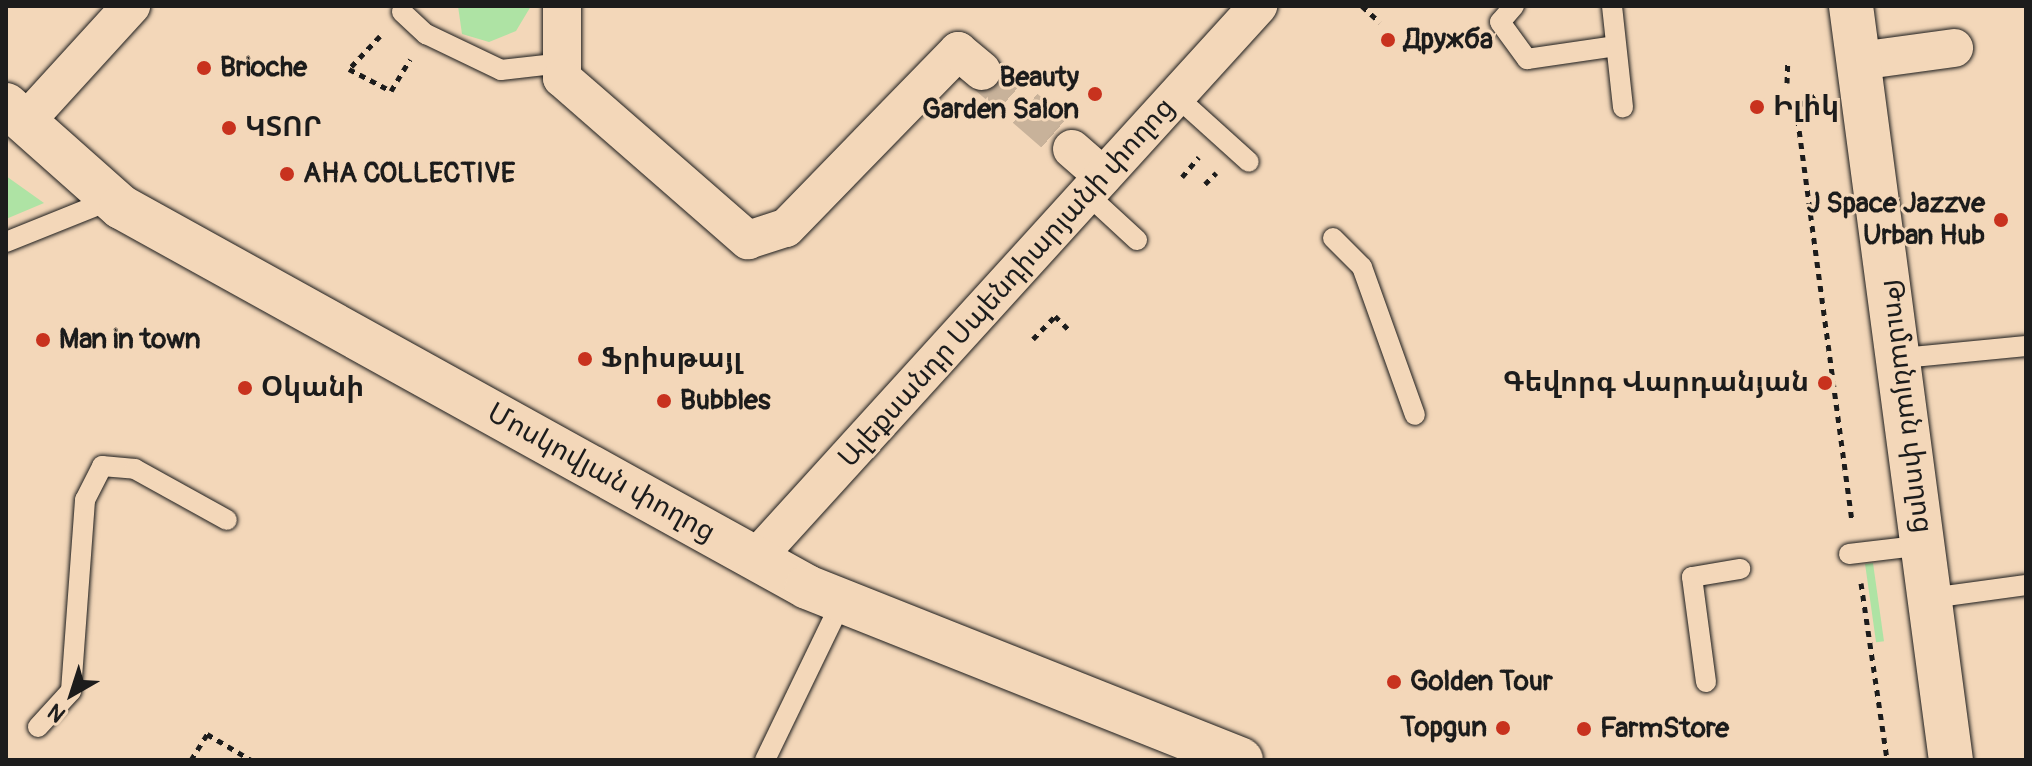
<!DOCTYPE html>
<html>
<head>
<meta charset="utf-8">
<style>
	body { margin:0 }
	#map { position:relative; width:2032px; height:766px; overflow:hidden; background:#f3d7b9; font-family:Pangolin,"Noto Sans Armenian",sans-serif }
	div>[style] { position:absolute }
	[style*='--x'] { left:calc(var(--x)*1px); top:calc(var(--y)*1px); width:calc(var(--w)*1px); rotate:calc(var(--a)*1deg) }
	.green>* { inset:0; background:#aee3a4; transform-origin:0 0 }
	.minor-tunnel>* { height:38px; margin-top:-19px; transform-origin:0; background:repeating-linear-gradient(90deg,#c8b29a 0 38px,transparent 0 57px) }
	.path>* { height:5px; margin-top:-2.5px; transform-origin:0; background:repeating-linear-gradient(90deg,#1c1c1c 0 6px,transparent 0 12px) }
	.roads { filter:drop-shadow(0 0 2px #1c1c1c) drop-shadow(0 0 2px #1c1c1c) }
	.service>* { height:20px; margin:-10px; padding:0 10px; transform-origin:10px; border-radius:10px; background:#f3d7b9 }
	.minor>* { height:38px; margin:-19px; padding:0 19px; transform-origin:19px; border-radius:19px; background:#f3d7b9 }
	.tertiary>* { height:44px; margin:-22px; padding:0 22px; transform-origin:22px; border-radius:22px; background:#f3d7b9 }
	.secondary>* { height:44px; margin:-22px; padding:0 22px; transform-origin:22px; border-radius:22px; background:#f3d7b9 }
	.dots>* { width:22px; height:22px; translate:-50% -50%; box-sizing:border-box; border:4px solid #f3d7b9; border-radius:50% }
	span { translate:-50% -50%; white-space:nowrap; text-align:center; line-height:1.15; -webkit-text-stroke:6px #f3d7b9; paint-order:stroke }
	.poi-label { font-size:28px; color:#1c1c1c; font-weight:700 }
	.left { translate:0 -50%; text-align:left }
	.right { translate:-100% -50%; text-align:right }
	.street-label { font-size:28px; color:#1c1c1c }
	.frame { position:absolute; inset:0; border:8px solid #1c1c1c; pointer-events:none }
	.north { position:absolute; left:32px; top:654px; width:80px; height:80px; -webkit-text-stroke:6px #f3d7b9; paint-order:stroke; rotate:219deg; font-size:22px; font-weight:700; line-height:32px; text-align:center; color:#1c1c1c }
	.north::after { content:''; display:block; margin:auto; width:28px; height:36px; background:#1c1c1c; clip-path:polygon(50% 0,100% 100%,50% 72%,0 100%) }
</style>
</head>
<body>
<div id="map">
	<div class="green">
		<i style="clip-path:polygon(458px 6px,531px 6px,516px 31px,489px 42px,462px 34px)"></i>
		<i style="clip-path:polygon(6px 176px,44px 203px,6px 219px)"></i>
		<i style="left:1873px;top:563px;width:79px;height:8px;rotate:82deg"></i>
	</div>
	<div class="minor-tunnel">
		<i style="--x:982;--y:71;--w:119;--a:40.9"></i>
	</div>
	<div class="path">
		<i style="--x:1362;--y:6;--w:24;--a:42"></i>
		<i style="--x:380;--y:36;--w:45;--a:133.2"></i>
		<i style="--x:349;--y:69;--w:47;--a:27.6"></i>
		<i style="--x:391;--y:91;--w:37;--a:-59"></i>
		<i style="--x:1787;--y:83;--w:23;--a:-88"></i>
		<i style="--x:1815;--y:96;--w:22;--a:150"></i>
		<i style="--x:1796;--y:107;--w:419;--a:82.3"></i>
		<i style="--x:1182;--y:177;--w:26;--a:-50"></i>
		<i style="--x:1205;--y:184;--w:16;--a:-45"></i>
		<i style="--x:1033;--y:339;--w:32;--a:-46"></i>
		<i style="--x:1055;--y:316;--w:23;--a:45"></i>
		<i style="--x:1861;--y:583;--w:179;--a:81.6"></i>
		<i style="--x:191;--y:760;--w:31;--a:-58"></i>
		<i style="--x:207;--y:734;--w:51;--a:30.6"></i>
	</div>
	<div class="roads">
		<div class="service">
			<i style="--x:1514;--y:6;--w:21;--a:131"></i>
			<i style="--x:1500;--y:22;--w:46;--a:53.9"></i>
			<i style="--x:1527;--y:59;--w:90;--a:-8.3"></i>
			<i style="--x:1612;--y:6;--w:102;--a:83.8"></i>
			<i style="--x:402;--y:12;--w:33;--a:43"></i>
			<i style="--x:426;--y:34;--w:83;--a:25.6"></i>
			<i style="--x:501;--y:70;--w:61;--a:-6.5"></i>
			<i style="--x:1176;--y:96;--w:98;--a:42.1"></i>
			<i style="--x:1087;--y:194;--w:68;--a:42.6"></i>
			<i style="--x:1333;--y:238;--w:41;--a:45"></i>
			<i style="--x:1362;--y:267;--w:157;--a:70.3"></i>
			<i style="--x:6;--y:242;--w:115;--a:-21.9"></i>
			<i style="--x:1902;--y:358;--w:125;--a:-5.5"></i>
			<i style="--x:1849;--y:554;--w:77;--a:-6.8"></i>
			<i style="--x:1931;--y:598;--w:96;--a:-7.8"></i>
			<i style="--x:1706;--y:682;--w:106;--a:-97.6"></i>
			<i style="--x:1692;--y:577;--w:49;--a:-9.5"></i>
			<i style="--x:38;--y:727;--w:49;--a:-47.5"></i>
			<i style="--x:71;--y:691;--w:192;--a:-85.8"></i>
			<i style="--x:85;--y:500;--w:38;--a:-63"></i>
			<i style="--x:102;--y:466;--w:33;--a:5"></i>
			<i style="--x:135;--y:469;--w:105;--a:29"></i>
			<i style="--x:765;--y:760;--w:174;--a:-64.2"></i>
		</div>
		<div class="minor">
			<i style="--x:562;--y:6;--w:72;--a:90"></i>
			<i style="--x:562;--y:78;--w:247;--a:41.1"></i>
			<i style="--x:748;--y:240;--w:40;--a:-18"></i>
			<i style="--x:786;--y:228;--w:247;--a:-45.8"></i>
			<i style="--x:958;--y:51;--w:31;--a:40"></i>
			<i style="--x:1859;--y:61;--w:96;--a:-7.8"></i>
			<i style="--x:26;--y:121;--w:156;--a:-47.6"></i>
			<i style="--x:1072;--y:149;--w:41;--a:41.1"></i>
			<i style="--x:755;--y:559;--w:748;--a:-47.71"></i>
		</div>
		<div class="tertiary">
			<i style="--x:1851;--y:6;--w:761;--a:82.45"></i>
		</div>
		<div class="secondary">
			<i style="--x:6;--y:105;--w:154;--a:41.6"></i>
			<i style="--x:121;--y:207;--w:784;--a:28.98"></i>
			<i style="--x:807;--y:587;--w:467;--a:21.7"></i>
		</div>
	</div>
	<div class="dots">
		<i style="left:1388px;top:40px;background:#c8321e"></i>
		<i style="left:204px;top:68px;background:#c8321e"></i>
		<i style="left:1095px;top:94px;background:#c8321e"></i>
		<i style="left:1757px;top:107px;background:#c8321e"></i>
		<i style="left:229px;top:128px;background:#c8321e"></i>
		<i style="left:287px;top:174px;background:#c8321e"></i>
		<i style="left:2001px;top:220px;background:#c8321e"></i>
		<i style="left:43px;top:340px;background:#c8321e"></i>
		<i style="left:585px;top:359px;background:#c8321e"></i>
		<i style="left:1825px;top:383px;background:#c8321e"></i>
		<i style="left:245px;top:388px;background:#c8321e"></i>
		<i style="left:664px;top:401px;background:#c8321e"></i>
		<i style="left:1394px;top:682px;background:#c8321e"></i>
		<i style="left:1503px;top:728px;background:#c8321e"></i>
		<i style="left:1584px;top:729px;background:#c8321e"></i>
	</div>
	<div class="poi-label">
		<span class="left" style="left:1404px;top:40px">Дружба</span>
		<span class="left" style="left:220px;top:68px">Brioche</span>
		<span class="right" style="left:1079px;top:94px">Beauty<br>Garden Salon</span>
		<span class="left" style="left:1773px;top:107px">Իլիկ</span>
		<span class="left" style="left:245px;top:128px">ԿՏՈՐ</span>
		<span class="left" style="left:303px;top:174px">AHA COLLECTIVE</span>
		<span class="right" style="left:1985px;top:220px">J Space Jazzve<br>Urban Hub</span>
		<span class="left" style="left:59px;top:340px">Man in town</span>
		<span class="left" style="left:601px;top:359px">Ֆրիսթայլ</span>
		<span class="right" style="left:1809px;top:383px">Գեվորգ Վարդանյան</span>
		<span class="left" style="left:261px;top:388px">Օկանի</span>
		<span class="left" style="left:680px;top:401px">Bubbles</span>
		<span class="left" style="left:1410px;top:682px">Golden Tour</span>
		<span class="right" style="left:1487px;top:728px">Topgun</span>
		<span class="left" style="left:1600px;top:729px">FarmStore</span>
	</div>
	<div class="street-label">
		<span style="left:1007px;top:283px;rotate:-48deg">Ալեքսանդր Սպենդիարյանի փողոց</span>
		<span style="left:1907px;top:406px;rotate:83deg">Թումանյան փողոց</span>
		<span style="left:601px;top:473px;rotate:29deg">Մոսկովյան փողոց</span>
	</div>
	<div class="frame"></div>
	<div class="north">N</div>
</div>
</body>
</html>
